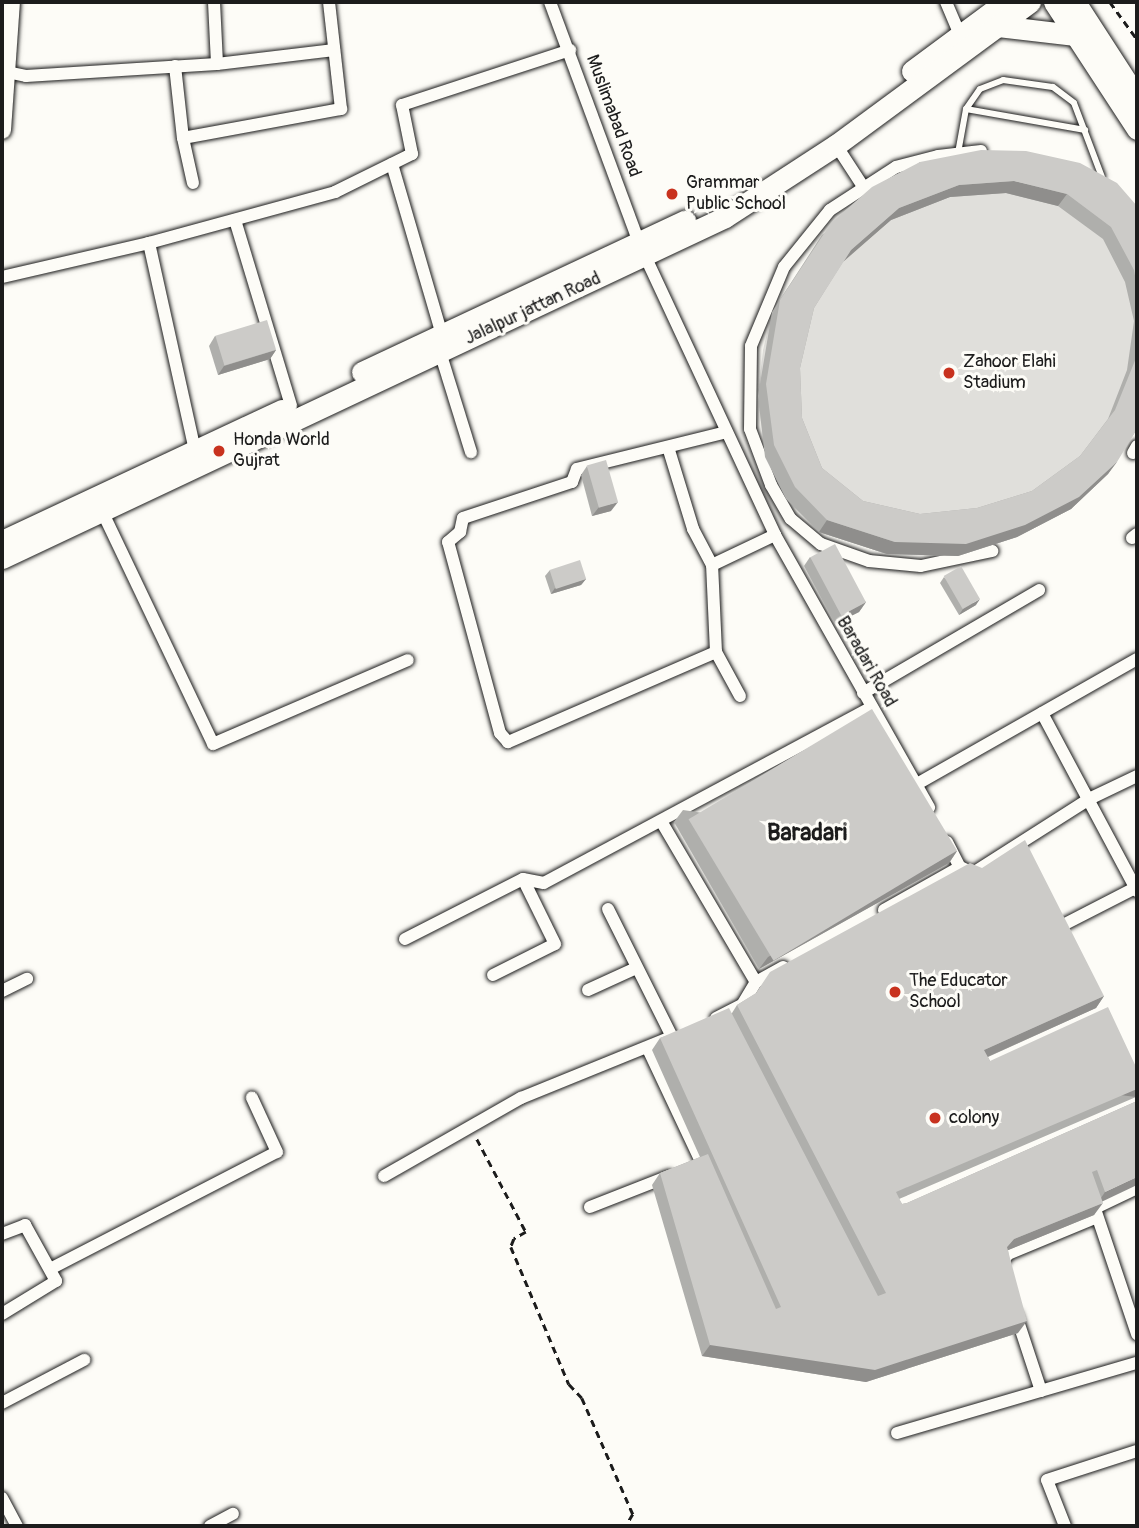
<!DOCTYPE html>
<html>
<head>
<meta charset="utf-8">
<style>
	body { margin:0 }
	#map { position:relative; width:1139px; height:1528px; overflow:hidden; background:#fdfcf7; font-family:Pangolin,sans-serif }
	div>[style] { position:absolute }
	[style*='--x'] { left:calc(var(--x)*1px); top:calc(var(--y)*1px); width:calc(var(--w)*1px); rotate:calc(var(--a)*1deg) }
	.green>* { inset:0; background:#e0dfdb }
	.path>* { height:2.5px; margin-top:-1.25px; transform-origin:0; background:repeating-linear-gradient(90deg,#1c1c1c 0 7px,transparent 0 12px) }
	.roads { filter:drop-shadow(0 0 2px #1c1c1c) drop-shadow(0 0 2px #1c1c1c) }
	.lane>* { height:6px; margin:-3px; padding:0 3px; transform-origin:3px; border-radius:3px; background:#fdfcf7 }
	.street>* { height:12px; margin:-6px; padding:0 6px; transform-origin:6px; border-radius:6px; background:#fdfcf7 }
	.secondary>* { height:18px; margin:-9px; padding:0 9px; transform-origin:9px; border-radius:9px; background:#fdfcf7 }
	.primary>* { height:21px; margin:-10.5px; padding:0 10.5px; transform-origin:10.5px; border-radius:10.5px; background:#fdfcf7 }
	.wall>* { inset:0; background:#afafac }
	.shaded-wall>* { inset:0; background:#8f8e8c; transform-origin:0 0 }
	.building>* { inset:0; background:#cccbc8; transform-origin:0 0 }
	.dots>* { width:19px; height:19px; translate:-50% -50%; box-sizing:border-box; border:4px solid #fdfcf7; border-radius:50% }
	span { translate:-50% -50%; white-space:nowrap; text-align:center; line-height:1.15; -webkit-text-stroke:6px #fdfcf7; paint-order:stroke }
	.street-label { font-size:18px; color:#1c1c1c }
	.poi-label { font-size:18px; color:#1c1c1c }
	.left { translate:0 -50%; text-align:left }
	.district-label { font-size:24px; color:#1c1c1c; font-weight:700 }
	.frame { position:absolute; inset:0; border:4px solid #1c1c1c; pointer-events:none }
</style>
</head>
<body>
<div id="map">
	<div class="green">
		<i style="clip-path:polygon(973px 162px,1137px 227px,1137px 427px,1071px 509px,1017px 537px,958px 556px,887px 554px,819px 532px,786px 499px,765px 457px,758px 396px,763px 350px,772px 312px,822px 235px)"></i>
	</div>
	<div class="path">
		<i style="--x:1110;--y:2;--w:46;--a:53.9"></i>
		<i style="--x:477;--y:1139;--w:105;--a:62.2"></i>
		<i style="--x:526;--y:1232;--w:14;--a:150"></i>
		<i style="--x:514;--y:1239;--w:9;--a:111"></i>
		<i style="--x:511;--y:1247;--w:149;--a:67.1"></i>
		<i style="--x:569;--y:1384;--w:19;--a:47"></i>
		<i style="--x:582;--y:1398;--w:127;--a:66.3"></i>
		<i style="--x:633;--y:1514;--w:14;--a:120"></i>
	</div>
	<div class="roads">
		<div class="lane">
			<i style="--x:966;--y:109;--w:121;--a:10"></i>
			<i style="--x:958;--y:153;--w:45;--a:-79.7"></i>
			<i style="--x:966;--y:109;--w:24;--a:-55"></i>
			<i style="--x:980;--y:89;--w:25;--a:-21"></i>
			<i style="--x:1003;--y:80;--w:50;--a:8"></i>
			<i style="--x:1053;--y:87;--w:26;--a:37"></i>
			<i style="--x:1074;--y:103;--w:79;--a:69.3"></i>
		</div>
		<div class="street">
			<i style="--x:214;--y:2;--w:62;--a:87.2"></i>
			<i style="--x:550;--y:2;--w:257;--a:69.7"></i>
			<i style="--x:639;--y:243;--w:322;--a:65"></i>
			<i style="--x:775;--y:535;--w:313;--a:60.5"></i>
			<i style="--x:946;--y:2;--w:36;--a:67"></i>
			<i style="--x:175;--y:66;--w:72;--a:83.7"></i>
			<i style="--x:183;--y:138;--w:161;--a:-10.4"></i>
			<i style="--x:341;--y:109;--w:108;--a:-96.4"></i>
			<i style="--x:7;--y:72;--w:19;--a:12"></i>
			<i style="--x:26;--y:76;--w:191;--a:-3.6"></i>
			<i style="--x:217;--y:64;--w:118;--a:-6.8"></i>
			<i style="--x:183;--y:138;--w:46;--a:77.5"></i>
			<i style="--x:836;--y:145;--w:51;--a:56.9"></i>
			<i style="--x:981;--y:151;--w:43;--a:173.4"></i>
			<i style="--x:938;--y:156;--w:43;--a:165.3"></i>
			<i style="--x:896;--y:167;--w:79;--a:146.9"></i>
			<i style="--x:830;--y:210;--w:73;--a:128.9"></i>
			<i style="--x:784;--y:267;--w:86;--a:112.7"></i>
			<i style="--x:751;--y:346;--w:83;--a:90.7"></i>
			<i style="--x:750;--y:429;--w:60;--a:69.4"></i>
			<i style="--x:771;--y:485;--w:39;--a:60"></i>
			<i style="--x:791;--y:519;--w:39;--a:40"></i>
			<i style="--x:821;--y:544;--w:51;--a:19.5"></i>
			<i style="--x:869;--y:561;--w:52;--a:5.5"></i>
			<i style="--x:921;--y:566;--w:73;--a:-11.9"></i>
			<i style="--x:392;--y:164;--w:178;--a:73.7"></i>
			<i style="--x:235;--y:220;--w:194;--a:73.2"></i>
			<i style="--x:149;--y:243;--w:212;--a:77.5"></i>
			<i style="--x:2;--y:277;--w:151;--a:-13"></i>
			<i style="--x:149;--y:243;--w:193;--a:-15.3"></i>
			<i style="--x:335;--y:192;--w:86;--a:-26.3"></i>
			<i style="--x:412;--y:154;--w:50;--a:-101.5"></i>
			<i style="--x:402;--y:105;--w:177;--a:-18.1"></i>
			<i style="--x:440;--y:352;--w:105;--a:72.8"></i>
			<i style="--x:668;--y:447;--w:86;--a:73"></i>
			<i style="--x:693;--y:529;--w:41;--a:62.2"></i>
			<i style="--x:1133;--y:453;--w:8;--a:-60"></i>
			<i style="--x:102;--y:511;--w:258;--a:64.5"></i>
			<i style="--x:213;--y:744;--w:212;--a:-23.3"></i>
			<i style="--x:1132;--y:538;--w:6;--a:-39"></i>
			<i style="--x:716;--y:652;--w:227;--a:156.6"></i>
			<i style="--x:508;--y:742;--w:12;--a:-132"></i>
			<i style="--x:500;--y:733;--w:198;--a:-105.2"></i>
			<i style="--x:448;--y:542;--w:16;--a:-40"></i>
			<i style="--x:460;--y:532;--w:14;--a:-78"></i>
			<i style="--x:463;--y:518;--w:115;--a:-18.3"></i>
			<i style="--x:572;--y:482;--w:14;--a:-69"></i>
			<i style="--x:577;--y:469;--w:154;--a:-13.9"></i>
			<i style="--x:863;--y:693;--w:204;--a:-30.3"></i>
			<i style="--x:740;--y:696;--w:50;--a:-118.6"></i>
			<i style="--x:716;--y:652;--w:87;--a:-92.6"></i>
			<i style="--x:712;--y:565;--w:70;--a:-25.5"></i>
			<i style="--x:1042;--y:713;--w:202;--a:61.9"></i>
			<i style="--x:917;--y:784;--w:253;--a:-29.6"></i>
			<i style="--x:661;--y:821;--w:187;--a:59.5"></i>
			<i style="--x:947;--y:842;--w:28;--a:63"></i>
			<i style="--x:960;--y:867;--w:14;--a:25"></i>
			<i style="--x:973;--y:873;--w:138;--a:-32.5"></i>
			<i style="--x:1089;--y:799;--w:53;--a:-25.6"></i>
			<i style="--x:608;--y:909;--w:143;--a:63.4"></i>
			<i style="--x:884;--y:910;--w:87;--a:-29.5"></i>
			<i style="--x:1063;--y:925;--w:83;--a:-27.2"></i>
			<i style="--x:405;--y:939;--w:132;--a:-27"></i>
			<i style="--x:523;--y:879;--w:21;--a:11"></i>
			<i style="--x:544;--y:883;--w:372;--a:-28.2"></i>
			<i style="--x:493;--y:975;--w:69;--a:-26.6"></i>
			<i style="--x:555;--y:944;--w:72;--a:-116.2"></i>
			<i style="--x:588;--y:990;--w:53;--a:-24.6"></i>
			<i style="--x:2;--y:991;--w:28;--a:-26"></i>
			<i style="--x:716;--y:1018;--w:29;--a:-27"></i>
			<i style="--x:742;--y:1005;--w:27;--a:-59"></i>
			<i style="--x:756;--y:982;--w:31;--a:-29"></i>
			<i style="--x:648;--y:1049;--w:136;--a:64.8"></i>
			<i style="--x:384;--y:1176;--w:158;--a:-29.7"></i>
			<i style="--x:521;--y:1098;--w:162;--a:-22.1"></i>
			<i style="--x:590;--y:1207;--w:85;--a:-21.4"></i>
			<i style="--x:1095;--y:1208;--w:47;--a:-25.5"></i>
			<i style="--x:1096;--y:1212;--w:129;--a:71.4"></i>
			<i style="--x:2;--y:1234;--w:25;--a:-21"></i>
			<i style="--x:25;--y:1225;--w:64;--a:61"></i>
			<i style="--x:56;--y:1281;--w:63;--a:148.6"></i>
			<i style="--x:1001;--y:1264;--w:12;--a:-55"></i>
			<i style="--x:1008;--y:1254;--w:96;--a:-22.6"></i>
			<i style="--x:50;--y:1269;--w:255;--a:-27.3"></i>
			<i style="--x:277;--y:1152;--w:60;--a:-114.8"></i>
			<i style="--x:1016;--y:1315;--w:80;--a:71.8"></i>
			<i style="--x:2;--y:1403;--w:93;--a:-27.7"></i>
			<i style="--x:897;--y:1433;--w:250;--a:-16.3"></i>
			<i style="--x:2;--y:1498;--w:32;--a:62"></i>
			<i style="--x:210;--y:1526;--w:26;--a:-28"></i>
			<i style="--x:1065;--y:1526;--w:49;--a:-111.4"></i>
			<i style="--x:1047;--y:1480;--w:95;--a:-17.9"></i>
		</div>
		<div class="secondary">
			<i style="--x:2;--y:130;--w:128;--a:-86"></i>
		</div>
		<div class="primary">
			<i style="--x:1054;--y:2;--w:152;--a:56.8"></i>
			<i style="--x:1075;--y:2;--w:114;--a:57.1"></i>
			<i style="--x:998;--y:26;--w:78;--a:6.7"></i>
			<i style="--x:912;--y:71;--w:116;--a:-36.6"></i>
			<i style="--x:362;--y:372;--w:357;--a:-25.1"></i>
			<i style="--x:2;--y:541;--w:309;--a:-25.1"></i>
			<i style="--x:2;--y:558;--w:799;--a:-25.25"></i>
			<i style="--x:725;--y:217;--w:132;--a:-33"></i>
			<i style="--x:836;--y:145;--w:241;--a:-36.4"></i>
		</div>
	</div>
	<div class="wall">
		<i style="clip-path:polygon(evenodd,920px 162px,1137px 206px,1137px 429px,1108px 474px,1071px 509px,1017px 537px,958px 556px,887px 554px,819px 532px,786px 499px,765px 457px,758px 396px,772px 312px,822px 235px,920px 162px,1006px 193px,1058px 206px,1103px 239px,1125px 282px,1134px 321px,1127px 370px,1108px 419px,1080px 456px,1032px 491px,977px 508px,920px 514px,863px 501px,822px 468px,802px 418px,800px 368px,814px 308px,844px 260px,891px 220px,950px 197px,1006px 193px)"></i>
		<i style="clip-path:polygon(215px 336px,276px 350px,270px 359px,218px 375px,209px 346px)"></i>
		<i style="clip-path:polygon(587px 466px,611px 511px,592px 516px,581px 475px)"></i>
		<i style="clip-path:polygon(810px 557px,866px 602px,859px 612px,835px 624px,804px 566px)"></i>
		<i style="clip-path:polygon(550px 570px,586px 579px,581px 585px,551px 594px,545px 576px)"></i>
		<i style="clip-path:polygon(944px 577px,976px 605px,959px 615px,940px 583px)"></i>
		<i style="clip-path:polygon(683px 810px,957px 851px,949px 863px,759px 969px,674px 822px)"></i>
		<i style="clip-path:polygon(755px 994px,1104px 996px,1096px 1008px,988px 1057px,990px 1061px,1137px 1069px,1136px 1097px,899px 1199px,902px 1204px,907px 1203px,1137px 1101px,1102px 1202px,1094px 1215px,1008px 1250px,1018px 1333px,866px 1382px,702px 1356px,652px 1185px,660px 1173px,700px 1157px,652px 1050px,660px 1038px,732px 1013px,737px 1005px)"></i>
	</div>
	<div class="shaded-wall">
		<i style="clip-path:polygon(1014px 181px,1067px 194px,1058px 206px,1006px 193px,950px 197px,891px 220px,843px 262px,851px 250px,899px 208px,959px 185px)"></i>
		<i style="clip-path:polygon(276px 350px,270px 359px,218px 375px,224px 366px)"></i>
		<i style="clip-path:polygon(1117px 462px,1108px 474px,1071px 509px,1017px 537px,958px 556px,887px 554px,819px 532px,827px 520px,895px 542px)"></i>
		<i style="clip-path:polygon(618px 502px,611px 511px,592px 516px,599px 507px)"></i>
		<i style="clip-path:polygon(586px 579px,581px 585px,551px 594px,555px 588px)"></i>
		<i style="clip-path:polygon(980px 599px,976px 605px,959px 615px,963px 609px)"></i>
		<i style="clip-path:polygon(866px 602px,859px 612px,835px 624px,842px 615px)"></i>
		<i style="clip-path:polygon(957px 851px,949px 863px,759px 969px,768px 957px)"></i>
		<i style="clip-path:polygon(1104px 996px,1096px 1008px,976px 1062px,984px 1050px)"></i>
		<i style="left:1137px;top:1089px;width:8px;height:262px;rotate:97deg"></i>
		<i style="clip-path:polygon(1137px 1177px,1137px 1185px,1097px 1204px,1105px 1192px)"></i>
		<i style="clip-path:polygon(1103px 1203px,1094px 1215px,1006px 1251px,1007px 1247px,1014px 1239px)"></i>
		<i style="clip-path:polygon(1027px 1321px,1018px 1333px,866px 1382px,702px 1356px,710px 1345px)"></i>
	</div>
	<div class="building">
		<i style="clip-path:polygon(981px 150px,1026px 151px,1080px 163px,1117px 183px,1137px 206px,1137px 287px,1134px 270px,1111px 227px,1067px 194px,1014px 181px,959px 185px,899px 208px,851px 250px,814px 308px,800px 368px,802px 418px,822px 468px,863px 501px,920px 514px,977px 508px,1032px 491px,1080px 456px,1115px 410px,1136px 358px,1137px 347px,1137px 429px,1117px 462px,1079px 497px,1025px 525px,966px 544px,895px 542px,827px 520px,795px 487px,774px 445px,766px 384px,780px 300px,831px 223px,872px 187px,920px 162px)"></i>
		<i style="left:267px;top:320px;width:31px;height:54px;rotate:73deg"></i>
		<i style="left:606px;top:460px;width:44px;height:20px;rotate:74deg"></i>
		<i style="left:835px;top:544px;width:66px;height:28px;rotate:62deg"></i>
		<i style="left:580px;top:560px;width:20px;height:32px;rotate:72deg"></i>
		<i style="left:961px;top:566px;width:38px;height:20px;rotate:60deg"></i>
		<i style="left:872px;top:709px;width:165px;height:214px;rotate:59deg"></i>
		<i style="clip-path:polygon(1025px 840px,1104px 996px,984px 1050px,990px 1061px,1108px 1007px,1137px 1069px,1137px 1089px,896px 1192px,902px 1204px,907px 1203px,1137px 1101px,1137px 1177px,1105px 1192px,1097px 1170px,1092px 1172px,1103px 1203px,1014px 1239px,1007px 1247px,1027px 1321px,875px 1370px,710px 1345px,660px 1173px,708px 1154px,776px 1309px,781px 1307px,660px 1038px,729px 1008px,878px 1296px,886px 1293px,737px 1005px,756px 993px,770px 972px,970px 863px,982px 868px)"></i>
	</div>
	<div class="dots">
		<i style="left:672px;top:194px;background:#c8321e"></i>
		<i style="left:949px;top:373px;background:#c8321e"></i>
		<i style="left:219px;top:451px;background:#c8321e"></i>
		<i style="left:895px;top:992px;background:#c8321e"></i>
		<i style="left:935px;top:1118px;background:#c8321e"></i>
	</div>
	<div class="street-label">
		<span style="left:613px;top:116px;rotate:70deg">Muslimabad Road</span>
		<span style="left:533px;top:309px;rotate:-25deg">Jalalpur jattan Road</span>
		<span style="left:866px;top:662px;rotate:60deg">Baradari Road</span>
	</div>
	<div class="poi-label">
		<span class="left" style="left:686px;top:194px">Grammar<br>Public School</span>
		<span class="left" style="left:963px;top:373px">Zahoor Elahi<br>Stadium</span>
		<span class="left" style="left:233px;top:451px">Honda World<br>Gujrat</span>
		<span class="left" style="left:909px;top:992px">The Educator<br>School</span>
		<span class="left" style="left:949px;top:1118px">colony</span>
	</div>
	<div class="district-label">
		<span style="left:807px;top:833px">Baradari</span>
	</div>
	<div class="frame"></div>
</div>
</body>
</html>
